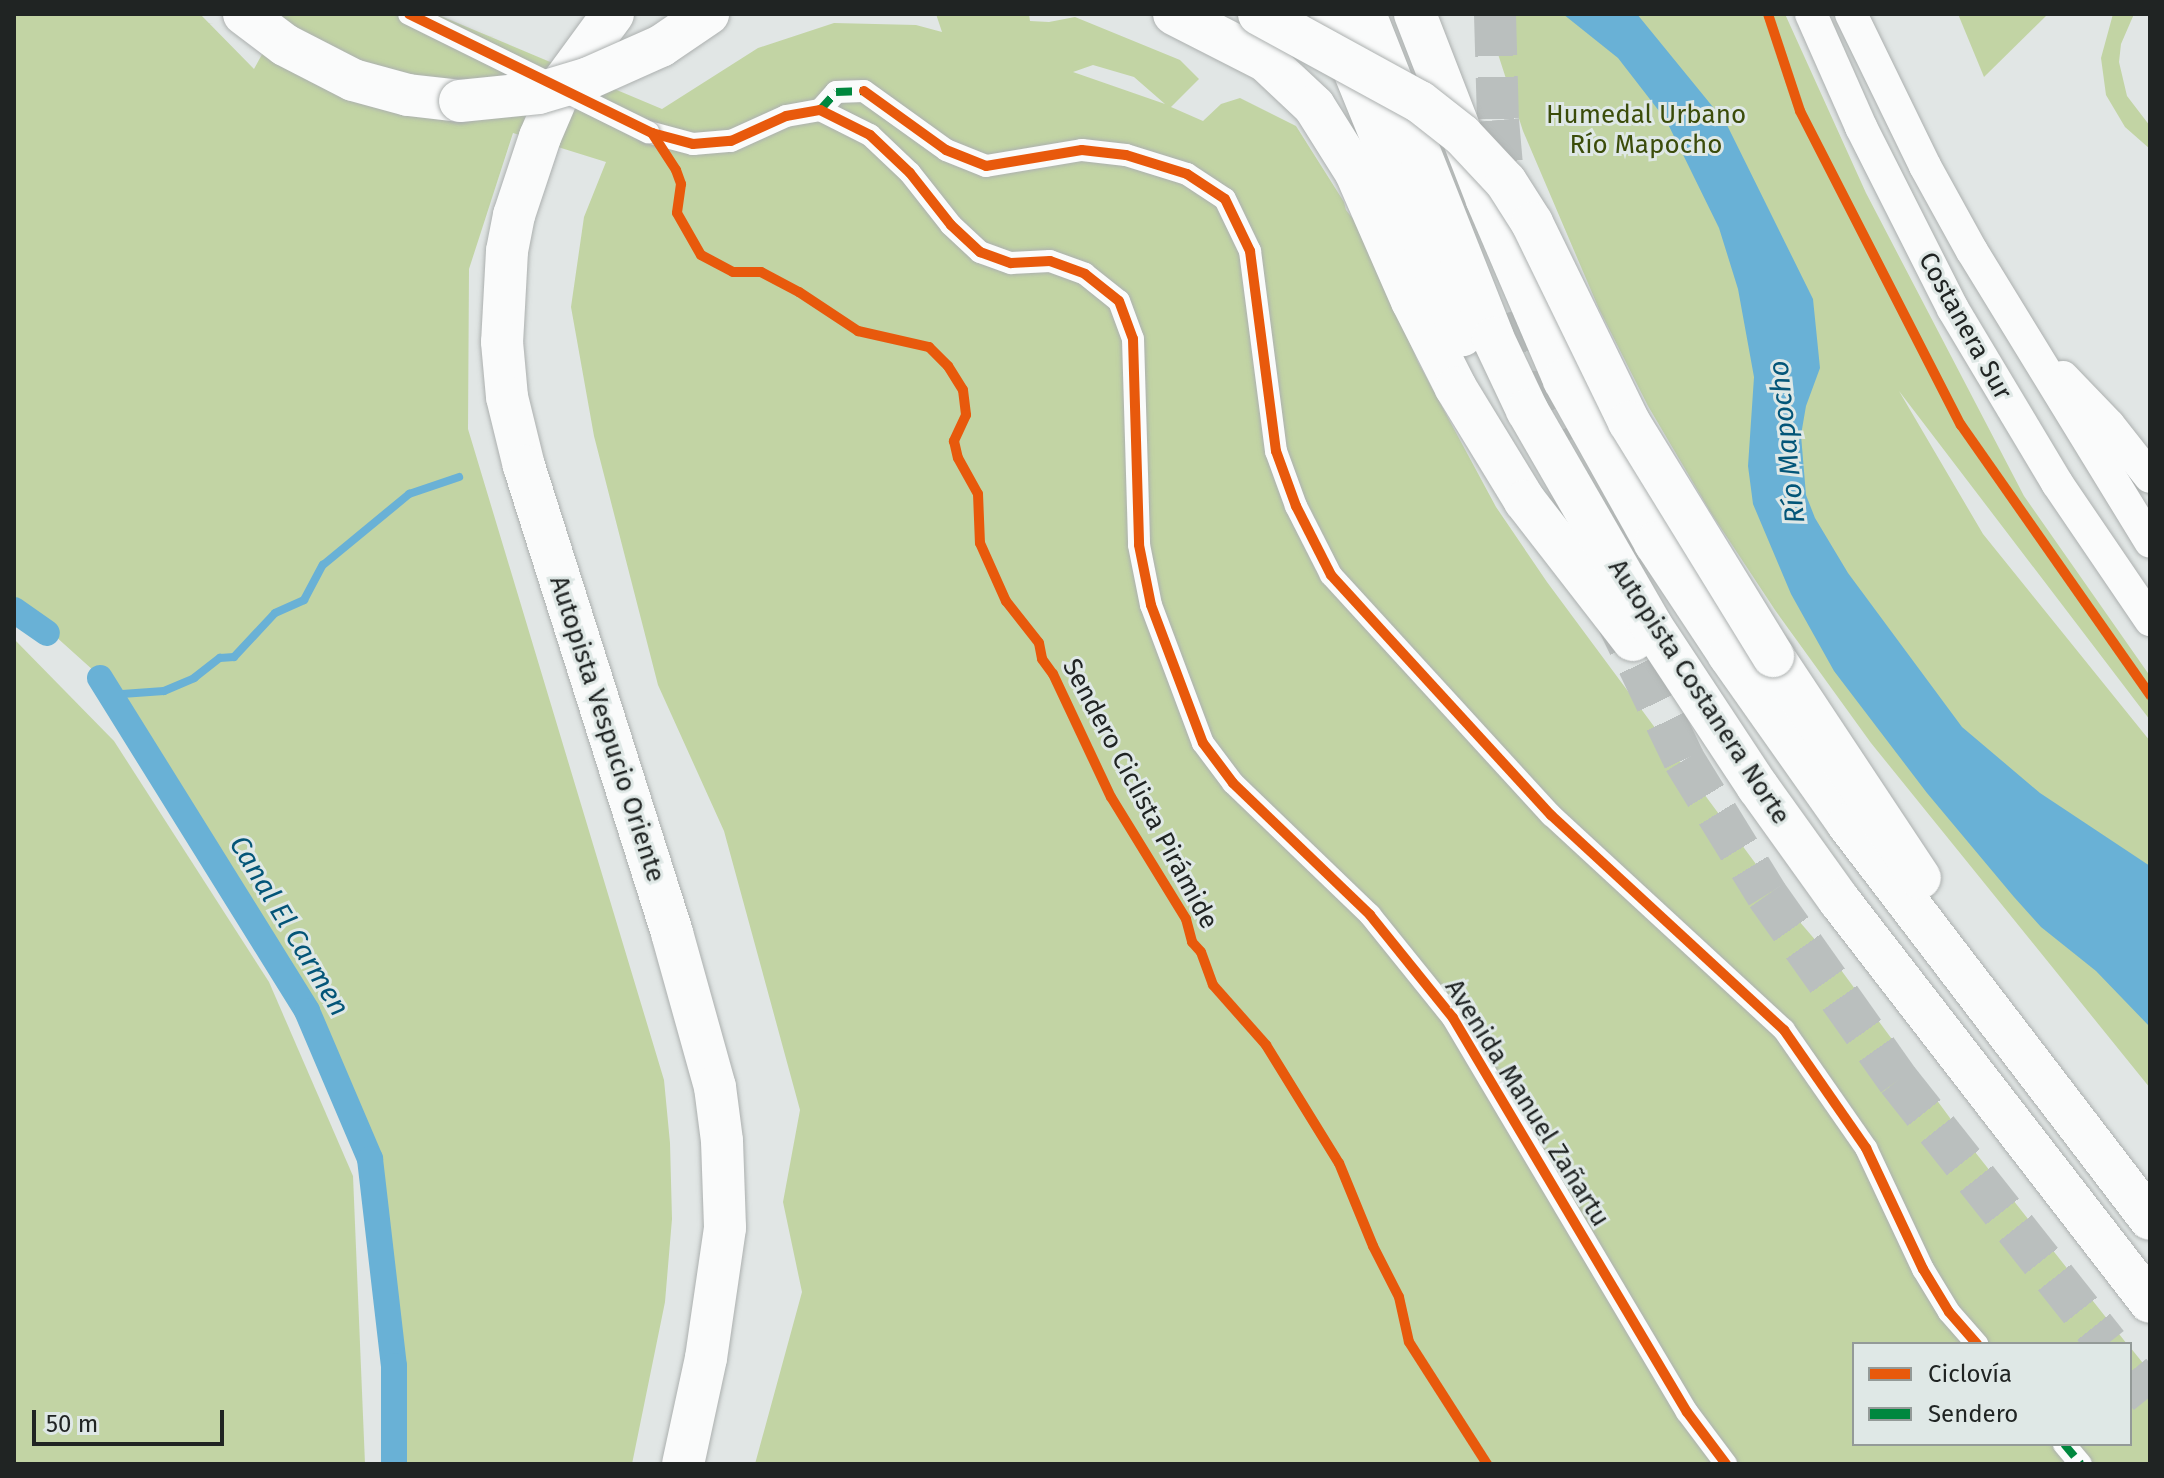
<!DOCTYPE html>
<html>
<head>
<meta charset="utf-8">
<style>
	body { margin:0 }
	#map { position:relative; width:2164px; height:1478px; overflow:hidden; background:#e1e6e5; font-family:"Fira Sans",sans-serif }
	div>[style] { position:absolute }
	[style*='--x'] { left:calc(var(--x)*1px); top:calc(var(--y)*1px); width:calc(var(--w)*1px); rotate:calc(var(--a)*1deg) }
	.green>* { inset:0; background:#c2d4a4 }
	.water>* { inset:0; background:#69b1d6 }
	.stream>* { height:8px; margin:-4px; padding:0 4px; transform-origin:4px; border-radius:4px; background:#69b1d6 }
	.canal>* { height:26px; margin:-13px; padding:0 13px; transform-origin:13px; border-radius:13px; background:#69b1d6 }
	.highway-tunnel>* { height:42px; margin-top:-21px; transform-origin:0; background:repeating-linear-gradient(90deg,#babfbe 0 42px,transparent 0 63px) }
	.roads { filter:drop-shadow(0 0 2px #acb0af) drop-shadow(0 0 2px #acb0af) }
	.street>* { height:22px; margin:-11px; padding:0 11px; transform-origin:11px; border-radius:11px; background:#fafbfb }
	.secondary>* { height:32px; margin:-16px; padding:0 16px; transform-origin:16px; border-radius:16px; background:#fafbfb }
	.highway>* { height:42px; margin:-21px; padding:0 21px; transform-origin:21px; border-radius:21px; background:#fafbfb }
	.bridges { filter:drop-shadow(0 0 2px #acb0af) drop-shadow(0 0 2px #acb0af) }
	.street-bridge>* { height:22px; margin:-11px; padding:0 11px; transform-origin:11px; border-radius:11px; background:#fafbfb }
	.highway-bridge>* { height:42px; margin:-21px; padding:0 21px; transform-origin:21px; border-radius:21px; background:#fafbfb }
	.quiet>* { height:8px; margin-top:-4px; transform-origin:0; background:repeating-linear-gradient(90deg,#00873e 0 16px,transparent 0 24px) }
	.cycleway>* { height:10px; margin:-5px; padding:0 5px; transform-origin:5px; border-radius:5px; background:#e8590c }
	span { translate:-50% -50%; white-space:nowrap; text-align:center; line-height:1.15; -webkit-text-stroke:6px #dfe8e6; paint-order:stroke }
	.park-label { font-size:26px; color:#3b4c0a }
	.street-label { font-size:26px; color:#202423 }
	.water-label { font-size:28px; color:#035578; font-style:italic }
	.frame { position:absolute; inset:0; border:16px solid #202423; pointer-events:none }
	.legend { position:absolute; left:1852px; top:1342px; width:280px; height:104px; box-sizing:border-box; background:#dfe8e6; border:2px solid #939a98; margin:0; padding:10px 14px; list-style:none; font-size:24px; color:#202423 }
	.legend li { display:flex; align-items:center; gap:16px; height:40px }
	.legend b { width:40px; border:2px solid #939a98 }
	.scale { position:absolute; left:32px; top:1410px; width:192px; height:36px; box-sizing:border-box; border:4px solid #202423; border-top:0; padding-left:10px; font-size:24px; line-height:28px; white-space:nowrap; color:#202423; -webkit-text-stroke:6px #dfe8e6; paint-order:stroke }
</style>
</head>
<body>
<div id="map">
	<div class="green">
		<i style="clip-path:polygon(evenodd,14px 14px,200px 14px,254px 69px,284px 14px,436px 14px,662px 109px,758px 48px,834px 23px,916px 25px,942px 32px,936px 14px,1029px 14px,1030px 21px,1049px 22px,1075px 17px,1180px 60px,1199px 79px,1171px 107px,1203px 121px,1221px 104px,1240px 98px,1296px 126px,1344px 202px,1346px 210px,1361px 229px,1418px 362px,1496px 507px,1547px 582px,1793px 914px,1841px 970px,1975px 1152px,2127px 1344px,1854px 1344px,1854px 1444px,2130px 1444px,2130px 1347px,2150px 1372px,2150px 1464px,755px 1464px,802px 1292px,783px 1202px,800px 1110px,724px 831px,658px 685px,594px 436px,571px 307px,584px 217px,606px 162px,513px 133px,469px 269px,468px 429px,664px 1080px,670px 1143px,672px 1219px,665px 1302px,632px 1464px,402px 1464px,402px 1365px,378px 1157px,314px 1007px,114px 689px,14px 599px,14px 14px,1093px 65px,1134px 77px,1165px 104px,1073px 72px,1093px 65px)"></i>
		<i style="clip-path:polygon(1485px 14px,1785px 14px,1866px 193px,2024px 496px,2150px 676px,2150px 720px,1899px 391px,1983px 534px,2150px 741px,2150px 1088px,1871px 743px,1775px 610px,1711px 513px,1648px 406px,1599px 309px,1523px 131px)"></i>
		<i style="clip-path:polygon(1958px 14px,2048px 14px,1984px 77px)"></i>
		<i style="clip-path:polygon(2113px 14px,2134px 14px,2121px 44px,2119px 62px,2127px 96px,2150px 126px,2150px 149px,2125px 127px,2106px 95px,2101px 58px)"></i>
		<i style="clip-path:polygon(14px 639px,114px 741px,269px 982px,353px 1176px,365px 1464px,14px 1464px)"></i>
	</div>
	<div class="water">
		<i style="clip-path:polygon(1563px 14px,1637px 14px,1726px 123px,1813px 299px,1820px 368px,1806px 406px,1801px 435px,1806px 495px,1815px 518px,1848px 573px,1962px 727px,2040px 793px,2150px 866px,2150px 1027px,2096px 971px,2041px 927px,2014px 897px,1927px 793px,1834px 671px,1791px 594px,1753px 504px,1748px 466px,1754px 377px,1738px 289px,1719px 228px,1666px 120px,1618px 58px)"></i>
	</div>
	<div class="stream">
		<i style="--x:108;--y:695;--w:56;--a:-4.1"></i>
		<i style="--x:164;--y:691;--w:33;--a:-23"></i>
		<i style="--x:194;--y:678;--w:33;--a:-38"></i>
		<i style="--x:220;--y:658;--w:14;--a:-4"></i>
		<i style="--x:234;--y:657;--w:60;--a:-47"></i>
		<i style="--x:275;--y:613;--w:32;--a:-24"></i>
		<i style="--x:304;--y:600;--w:40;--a:-62"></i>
		<i style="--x:323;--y:565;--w:112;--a:-39.5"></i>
		<i style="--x:409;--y:494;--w:53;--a:-18.8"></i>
	</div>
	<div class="canal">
		<i style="--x:14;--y:610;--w:40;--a:34.9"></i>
		<i style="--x:100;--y:678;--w:392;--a:58.1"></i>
		<i style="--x:307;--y:1011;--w:161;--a:66.9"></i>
		<i style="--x:370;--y:1159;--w:208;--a:83.4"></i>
		<i style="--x:394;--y:1366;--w:98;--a:90"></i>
	</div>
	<div class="highway-tunnel">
		<i style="--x:1495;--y:14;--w:106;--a:88.4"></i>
		<i style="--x:1498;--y:120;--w:80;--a:85"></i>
		<i style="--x:1523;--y:309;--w:138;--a:76.6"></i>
		<i style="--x:1611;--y:608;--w:169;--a:64.3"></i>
		<i style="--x:1684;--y:760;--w:158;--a:58.4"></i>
		<i style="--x:1767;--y:895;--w:227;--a:54.7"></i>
		<i style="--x:1898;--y:1080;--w:337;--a:51.6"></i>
		<i style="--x:2130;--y:1372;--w:32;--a:51"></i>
	</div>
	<div class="roads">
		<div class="street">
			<i style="--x:820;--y:110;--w:24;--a:-48"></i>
			<i style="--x:836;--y:92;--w:28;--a:-2"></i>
			<i style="--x:864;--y:91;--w:101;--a:35.7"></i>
			<i style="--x:946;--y:150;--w:43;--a:21.8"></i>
			<i style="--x:986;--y:166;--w:97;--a:-9.5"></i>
			<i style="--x:1082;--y:150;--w:44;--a:6.5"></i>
			<i style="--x:1126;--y:155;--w:64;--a:17.3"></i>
			<i style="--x:1187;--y:174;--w:45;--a:33.3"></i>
			<i style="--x:1225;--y:199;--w:58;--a:64.3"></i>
			<i style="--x:1250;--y:251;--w:202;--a:82.6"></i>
			<i style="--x:1276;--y:451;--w:59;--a:70"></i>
			<i style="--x:1296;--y:506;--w:77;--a:63.1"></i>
			<i style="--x:1331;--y:575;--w:326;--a:47.5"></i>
			<i style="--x:1551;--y:815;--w:317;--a:42.7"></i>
			<i style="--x:1784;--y:1030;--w:144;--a:55.2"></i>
			<i style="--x:1866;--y:1148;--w:134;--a:64.8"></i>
			<i style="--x:1923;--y:1269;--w:50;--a:58.8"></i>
			<i style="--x:1949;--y:1312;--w:43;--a:48.8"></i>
			<i style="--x:648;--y:132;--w:47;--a:14.9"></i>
			<i style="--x:693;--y:144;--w:38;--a:-5"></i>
			<i style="--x:731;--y:141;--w:60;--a:-24.4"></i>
			<i style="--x:786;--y:116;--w:35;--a:-10"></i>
			<i style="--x:820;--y:110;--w:56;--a:26.6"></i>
			<i style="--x:870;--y:135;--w:55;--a:43.5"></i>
			<i style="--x:910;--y:173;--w:66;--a:51.7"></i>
			<i style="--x:951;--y:225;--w:40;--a:43"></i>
			<i style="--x:980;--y:252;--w:33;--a:20"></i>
			<i style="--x:1011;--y:263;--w:39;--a:-3"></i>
			<i style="--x:1050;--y:261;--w:37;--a:20"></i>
			<i style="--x:1085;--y:274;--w:43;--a:38.5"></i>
			<i style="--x:1119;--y:301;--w:40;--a:69.8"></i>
			<i style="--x:1133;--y:339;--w:206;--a:88.3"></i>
			<i style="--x:1139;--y:545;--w:61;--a:78.7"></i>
			<i style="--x:1151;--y:605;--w:147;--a:69.4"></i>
			<i style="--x:1203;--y:743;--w:50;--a:53.1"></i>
			<i style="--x:1233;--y:783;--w:190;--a:43.9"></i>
			<i style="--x:1370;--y:915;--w:132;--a:51.1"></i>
			<i style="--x:1453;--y:1018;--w:458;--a:59.3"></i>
			<i style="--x:1687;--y:1412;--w:65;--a:53.1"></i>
			<i style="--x:2064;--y:1444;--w:26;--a:50"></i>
		</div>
		<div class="secondary">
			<i style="--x:1811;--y:14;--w:124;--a:66.1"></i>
			<i style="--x:1861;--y:127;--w:204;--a:63.2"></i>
			<i style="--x:1953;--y:309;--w:203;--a:59.1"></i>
			<i style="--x:2057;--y:483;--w:166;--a:55.8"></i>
			<i style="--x:1851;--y:14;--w:169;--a:64"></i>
			<i style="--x:1925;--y:166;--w:97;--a:61.1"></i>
			<i style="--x:1972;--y:251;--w:341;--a:58.5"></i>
			<i style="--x:2063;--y:377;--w:66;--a:46.2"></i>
			<i style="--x:2109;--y:425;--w:66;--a:51.7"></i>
		</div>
		<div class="highway">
			<i style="--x:244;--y:14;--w:51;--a:37.1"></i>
			<i style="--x:285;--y:45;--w:76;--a:27.2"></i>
			<i style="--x:353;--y:80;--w:57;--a:15.3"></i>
			<i style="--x:408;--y:95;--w:52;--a:6.6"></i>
			<i style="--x:613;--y:14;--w:83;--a:126.2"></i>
			<i style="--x:564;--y:81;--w:61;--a:113.2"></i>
			<i style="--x:540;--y:137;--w:82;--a:108.4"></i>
			<i style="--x:514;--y:215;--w:37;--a:101"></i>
			<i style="--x:507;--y:251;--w:91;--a:93.1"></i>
			<i style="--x:502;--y:342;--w:55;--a:84.8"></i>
			<i style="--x:507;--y:397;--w:71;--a:76.2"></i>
			<i style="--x:524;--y:466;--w:490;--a:72.4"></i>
			<i style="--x:672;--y:933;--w:160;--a:74.4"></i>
			<i style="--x:715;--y:1087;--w:54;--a:82.6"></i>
			<i style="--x:722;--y:1141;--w:87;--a:88"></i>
			<i style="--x:725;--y:1228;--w:131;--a:98.3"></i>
			<i style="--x:706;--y:1358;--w:108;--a:102.2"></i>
			<i style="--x:1174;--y:14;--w:103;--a:27.1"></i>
			<i style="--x:1266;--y:61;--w:66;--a:43.2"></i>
			<i style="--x:1314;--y:106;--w:79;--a:57.9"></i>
			<i style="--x:1356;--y:173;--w:140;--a:66.4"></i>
			<i style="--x:1412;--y:301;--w:97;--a:63.2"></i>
			<i style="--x:1456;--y:388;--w:132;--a:58.6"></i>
			<i style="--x:1525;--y:501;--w:176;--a:52.2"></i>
			<i style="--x:1331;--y:14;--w:347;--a:67.8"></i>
			<i style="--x:1365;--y:14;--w:348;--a:68.4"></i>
			<i style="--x:1493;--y:338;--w:80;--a:64.7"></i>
			<i style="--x:1527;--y:410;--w:248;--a:60"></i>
			<i style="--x:1651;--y:625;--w:194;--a:56.6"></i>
			<i style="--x:1758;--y:787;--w:139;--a:54.4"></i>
			<i style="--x:1839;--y:900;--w:508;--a:52.27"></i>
			<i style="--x:1415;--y:14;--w:199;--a:68.8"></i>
			<i style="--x:1487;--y:200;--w:196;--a:66.8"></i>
			<i style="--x:1564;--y:380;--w:187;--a:60.8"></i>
			<i style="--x:1655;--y:543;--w:134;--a:56.5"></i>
			<i style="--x:1729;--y:655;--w:207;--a:54.8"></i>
			<i style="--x:1848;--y:824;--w:497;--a:52.6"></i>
			<i style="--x:1773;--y:656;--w:266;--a:56.5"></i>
		</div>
	</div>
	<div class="bridges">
		<div class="street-bridge">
			<i style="--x:409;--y:14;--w:267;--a:26.3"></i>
		</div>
		<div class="highway-bridge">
			<i style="--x:1259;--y:14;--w:183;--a:28.7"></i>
			<i style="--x:1420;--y:102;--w:53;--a:38.2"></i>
			<i style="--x:1462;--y:135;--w:64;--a:46.9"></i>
			<i style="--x:1506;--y:182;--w:49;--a:57.6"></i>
			<i style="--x:1532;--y:223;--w:221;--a:64"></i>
			<i style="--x:1629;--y:422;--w:275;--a:58.4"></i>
			<i style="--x:460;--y:101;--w:79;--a:-5.8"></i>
			<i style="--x:539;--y:93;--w:52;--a:-16.7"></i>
			<i style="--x:589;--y:78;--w:79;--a:-24"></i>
			<i style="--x:661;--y:46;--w:57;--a:-34.2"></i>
		</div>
	</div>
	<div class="quiet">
		<i style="--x:820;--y:110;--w:24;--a:-48"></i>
		<i style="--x:836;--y:92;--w:28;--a:-2"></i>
		<i style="--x:864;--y:91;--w:7;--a:34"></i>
		<i style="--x:2064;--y:1444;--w:26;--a:50"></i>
	</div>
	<div class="cycleway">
		<i style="--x:409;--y:14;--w:271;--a:26.1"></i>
		<i style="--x:652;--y:133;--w:42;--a:15"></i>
		<i style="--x:693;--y:144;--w:38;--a:-5"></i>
		<i style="--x:731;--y:141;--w:60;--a:-24.4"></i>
		<i style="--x:786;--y:116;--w:35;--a:-10"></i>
		<i style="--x:820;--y:110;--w:56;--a:26.6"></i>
		<i style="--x:870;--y:135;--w:55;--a:43.5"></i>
		<i style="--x:910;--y:173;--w:66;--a:51.7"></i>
		<i style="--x:951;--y:225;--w:40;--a:43"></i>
		<i style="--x:980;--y:252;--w:33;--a:20"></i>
		<i style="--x:1011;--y:263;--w:39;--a:-3"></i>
		<i style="--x:1050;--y:261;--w:37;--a:20"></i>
		<i style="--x:1085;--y:274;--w:43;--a:38.5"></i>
		<i style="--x:1119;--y:301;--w:40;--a:69.8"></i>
		<i style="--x:1133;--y:339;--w:206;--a:88.3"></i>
		<i style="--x:1139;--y:545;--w:61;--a:78.7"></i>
		<i style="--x:1151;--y:605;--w:147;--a:69.4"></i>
		<i style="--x:1203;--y:743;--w:50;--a:53.1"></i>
		<i style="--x:1233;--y:783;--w:190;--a:43.9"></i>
		<i style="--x:1370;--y:915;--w:132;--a:51.1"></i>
		<i style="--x:1453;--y:1018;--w:458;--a:59.3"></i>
		<i style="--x:1687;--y:1412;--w:65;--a:53.1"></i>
		<i style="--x:1768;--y:14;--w:102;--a:71.7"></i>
		<i style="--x:1800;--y:111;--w:353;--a:62.9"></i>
		<i style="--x:1961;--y:425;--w:330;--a:55"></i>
		<i style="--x:864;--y:91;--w:101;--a:35.7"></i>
		<i style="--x:946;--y:150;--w:43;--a:21.8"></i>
		<i style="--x:986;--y:166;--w:97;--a:-9.5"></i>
		<i style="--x:1082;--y:150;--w:44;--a:6.5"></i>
		<i style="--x:1126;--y:155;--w:64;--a:17.3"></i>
		<i style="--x:1187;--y:174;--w:45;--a:33.3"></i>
		<i style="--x:1225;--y:199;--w:58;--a:64.3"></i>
		<i style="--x:1250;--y:251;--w:202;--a:82.6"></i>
		<i style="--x:1276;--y:451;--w:59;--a:70"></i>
		<i style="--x:1296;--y:506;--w:77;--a:63.1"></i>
		<i style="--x:1331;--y:575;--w:326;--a:47.5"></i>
		<i style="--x:1551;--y:815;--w:317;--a:42.7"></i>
		<i style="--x:1784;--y:1030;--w:144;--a:55.2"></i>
		<i style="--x:1866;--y:1148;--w:134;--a:64.8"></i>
		<i style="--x:1923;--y:1269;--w:50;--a:58.8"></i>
		<i style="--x:1949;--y:1312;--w:43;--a:48.8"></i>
		<i style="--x:652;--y:133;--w:44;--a:57"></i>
		<i style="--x:676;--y:170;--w:15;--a:70"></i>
		<i style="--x:681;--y:184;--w:29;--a:98"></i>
		<i style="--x:677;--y:213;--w:48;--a:60.3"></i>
		<i style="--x:701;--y:255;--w:36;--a:28"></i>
		<i style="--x:733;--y:272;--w:28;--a:0"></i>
		<i style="--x:761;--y:272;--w:43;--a:27.8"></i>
		<i style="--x:799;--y:292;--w:71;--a:33.5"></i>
		<i style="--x:858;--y:331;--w:73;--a:12.7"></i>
		<i style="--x:929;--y:347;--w:27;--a:45"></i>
		<i style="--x:948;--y:366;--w:28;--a:58"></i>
		<i style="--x:963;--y:390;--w:25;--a:83"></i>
		<i style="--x:966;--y:415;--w:29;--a:115"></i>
		<i style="--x:954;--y:441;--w:17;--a:77"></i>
		<i style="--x:958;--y:458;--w:41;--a:60.9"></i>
		<i style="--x:978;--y:494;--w:49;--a:87.7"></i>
		<i style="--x:980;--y:543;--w:64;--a:65.9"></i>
		<i style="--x:1006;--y:601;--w:53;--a:51.8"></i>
		<i style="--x:1039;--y:643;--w:16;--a:79"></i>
		<i style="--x:1042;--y:659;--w:19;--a:54"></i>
		<i style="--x:1053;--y:674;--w:136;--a:64.8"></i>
		<i style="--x:1111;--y:797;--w:143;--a:58.4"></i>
		<i style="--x:1186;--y:919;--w:24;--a:75"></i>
		<i style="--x:1192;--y:942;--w:13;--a:48"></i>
		<i style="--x:1201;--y:952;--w:35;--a:70"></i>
		<i style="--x:1213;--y:985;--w:80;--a:48.5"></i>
		<i style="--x:1266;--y:1045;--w:139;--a:58.3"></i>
		<i style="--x:1339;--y:1163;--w:90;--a:67.7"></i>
		<i style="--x:1373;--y:1246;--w:57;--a:63"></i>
		<i style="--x:1399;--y:1297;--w:46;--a:77.5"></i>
		<i style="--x:1409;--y:1342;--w:145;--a:57.4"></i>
	</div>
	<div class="park-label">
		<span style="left:1646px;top:130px">Humedal Urbano<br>Río Mapocho</span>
	</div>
	<div class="street-label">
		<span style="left:1965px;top:326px;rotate:61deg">Costanera Sur</span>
		<span style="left:1699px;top:692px;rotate:57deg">Autopista Costanera Norte</span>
		<span style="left:607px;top:729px;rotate:72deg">Autopista Vespucio Oriente</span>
		<span style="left:1140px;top:794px;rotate:62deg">Sendero Ciclista Pirámide</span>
		<span style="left:1527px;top:1103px;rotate:58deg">Avenida Manuel Zañartu</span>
	</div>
	<div class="water-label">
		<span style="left:1787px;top:442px;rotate:-96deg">Río Mapocho</span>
		<span style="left:289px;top:926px;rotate:59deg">Canal El Carmen</span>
	</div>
	<div class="frame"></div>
	<ul class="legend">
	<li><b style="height:10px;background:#e8590c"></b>Ciclovía</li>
	<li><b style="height:10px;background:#00873e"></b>Sendero</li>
	</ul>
	<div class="scale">50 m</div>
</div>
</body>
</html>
